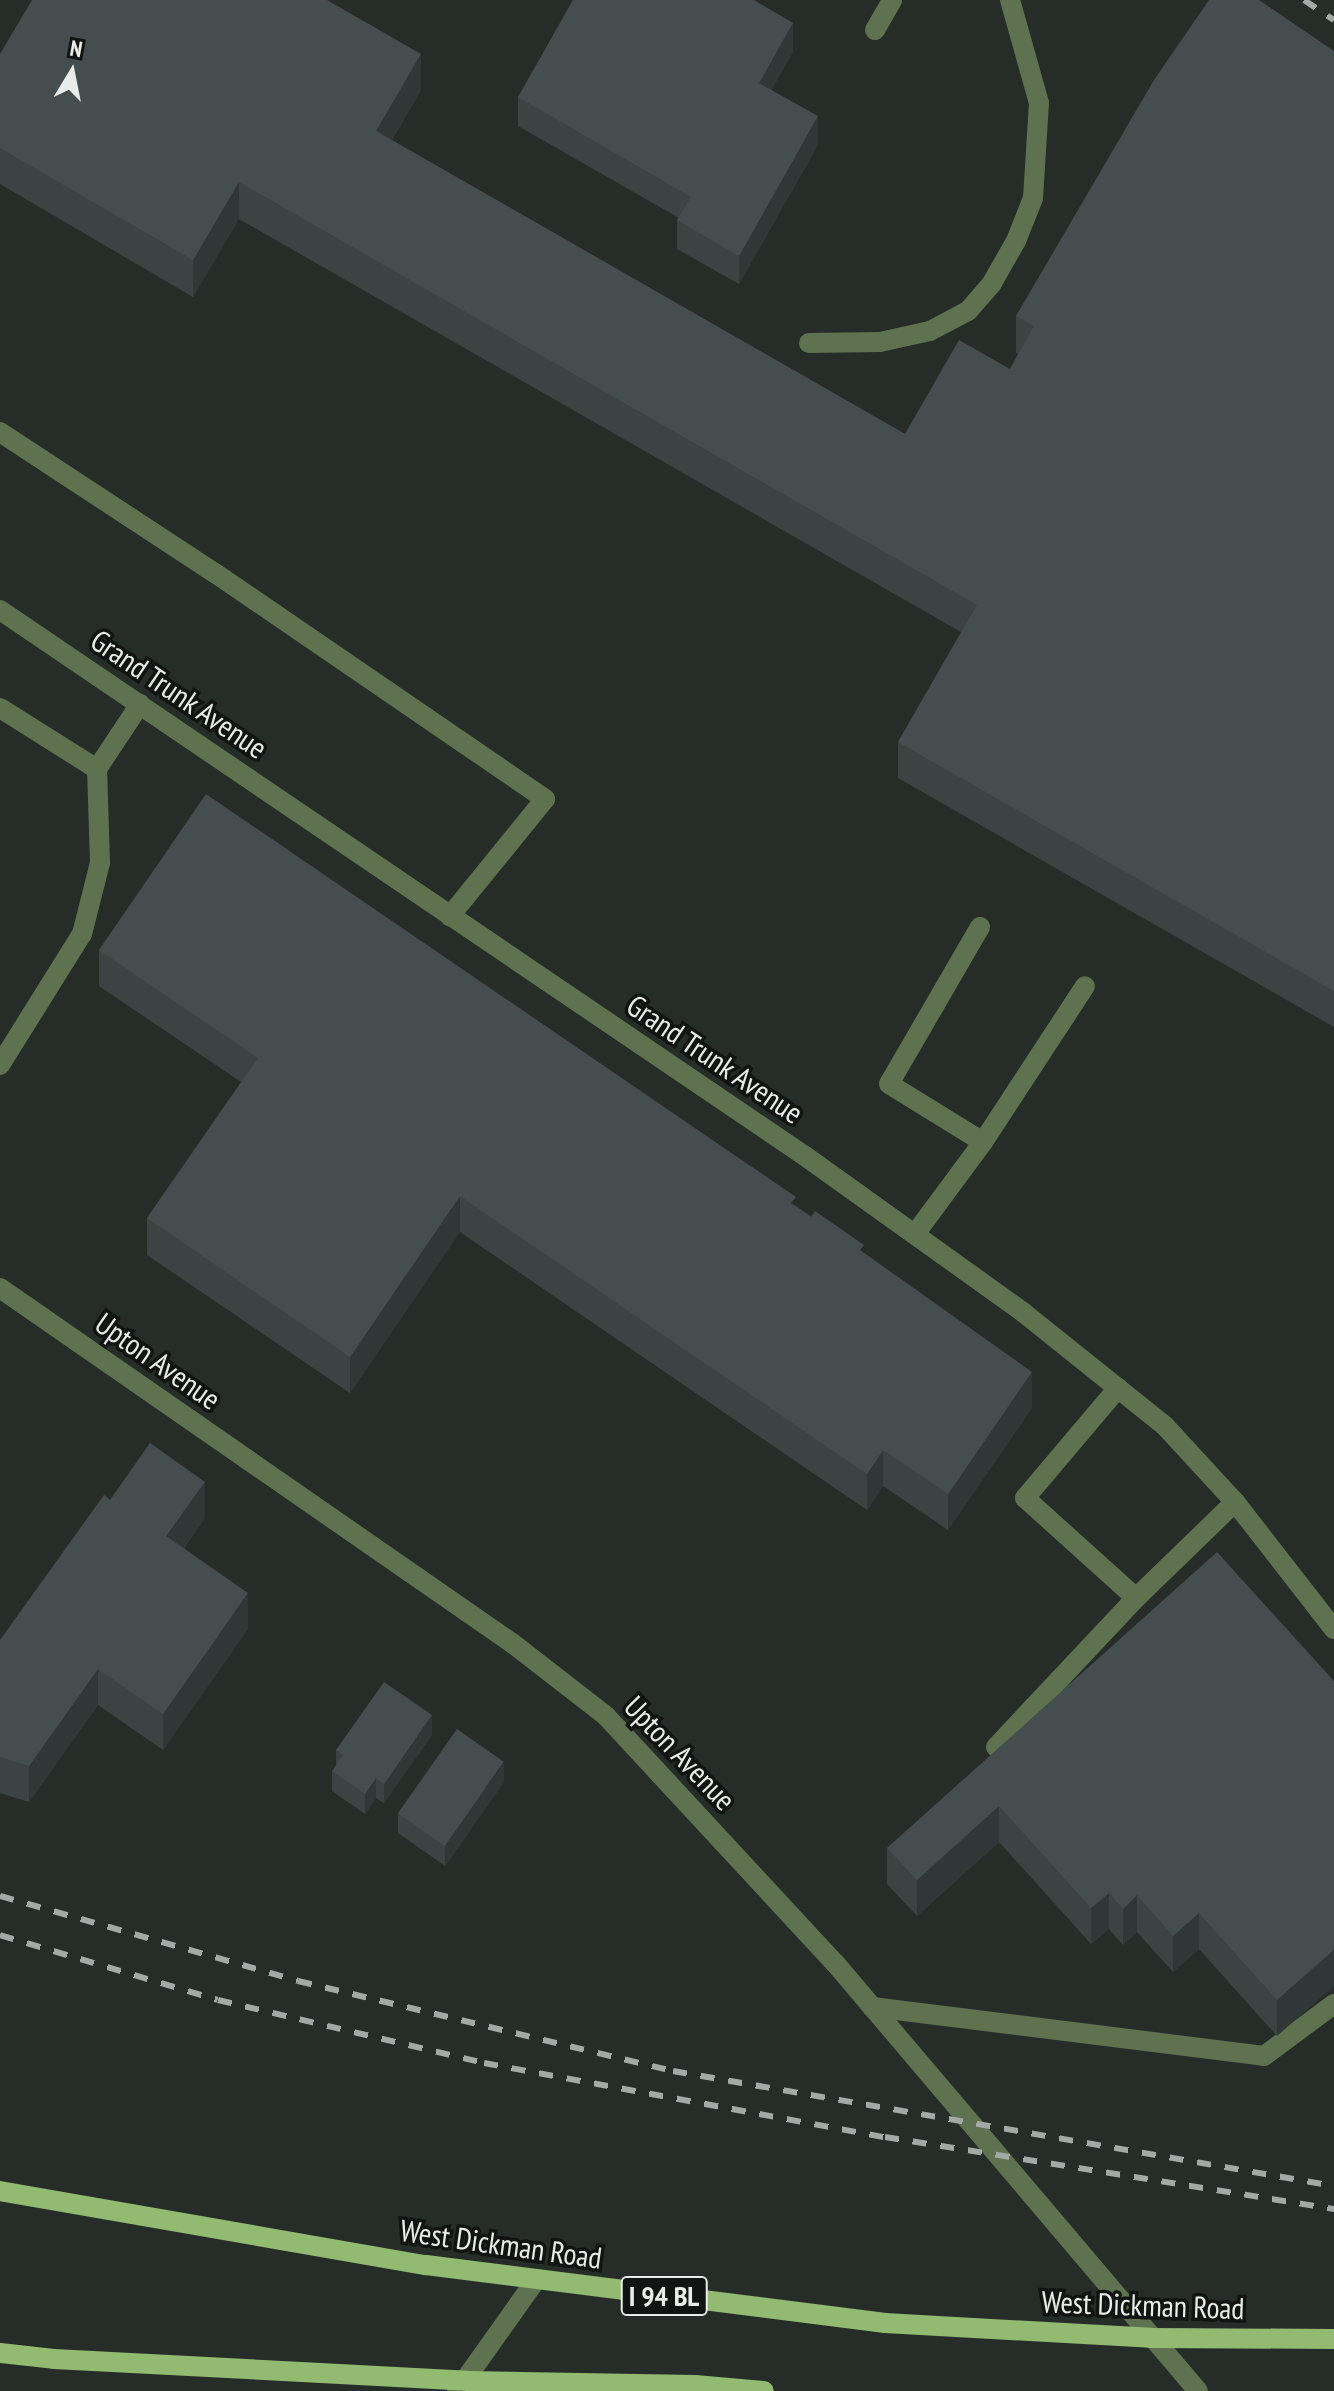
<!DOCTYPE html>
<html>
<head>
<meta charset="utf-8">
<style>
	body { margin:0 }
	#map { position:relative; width:1334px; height:2391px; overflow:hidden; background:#262d29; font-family:"PT Sans Narrow",sans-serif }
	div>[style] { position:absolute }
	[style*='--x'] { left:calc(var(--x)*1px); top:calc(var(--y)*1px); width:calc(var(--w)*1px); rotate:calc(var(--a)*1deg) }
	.service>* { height:20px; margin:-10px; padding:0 10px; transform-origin:10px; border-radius:10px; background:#5f724f }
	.minor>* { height:20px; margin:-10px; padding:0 10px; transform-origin:10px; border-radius:10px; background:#5f724f }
	.tertiary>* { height:20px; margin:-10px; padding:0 10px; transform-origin:10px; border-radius:10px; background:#5f724f }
	.primary>* { height:20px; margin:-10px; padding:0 10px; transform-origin:10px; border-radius:10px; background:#92ba70 }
	.rail>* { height:6px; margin-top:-3px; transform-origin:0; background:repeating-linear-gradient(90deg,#a3a9a6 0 14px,transparent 0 28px) }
	.wall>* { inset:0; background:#3b4343 }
	.shaded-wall>* { inset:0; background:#303737 }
	.building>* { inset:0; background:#454e4e; transform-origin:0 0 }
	span { translate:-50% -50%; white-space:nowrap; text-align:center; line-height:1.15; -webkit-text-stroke:7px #111412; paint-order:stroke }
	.shield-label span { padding:2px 6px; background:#111412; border:2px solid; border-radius:6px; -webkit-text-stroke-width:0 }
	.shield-label { font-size:28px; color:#e8edea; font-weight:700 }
	.street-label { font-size:30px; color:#e8edea }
	.north { position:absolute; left:32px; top:32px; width:80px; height:80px; -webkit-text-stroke:6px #111412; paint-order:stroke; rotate:10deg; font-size:22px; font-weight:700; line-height:32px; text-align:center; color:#e8edea }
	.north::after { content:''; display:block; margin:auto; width:28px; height:36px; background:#e8edea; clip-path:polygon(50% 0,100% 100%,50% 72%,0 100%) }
</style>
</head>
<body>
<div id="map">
	<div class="service">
		<i style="--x:875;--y:30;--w:34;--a:-60"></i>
		<i style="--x:809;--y:343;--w:71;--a:-0.8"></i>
		<i style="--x:880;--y:342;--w:51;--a:-12.4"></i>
		<i style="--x:930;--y:331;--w:43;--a:-27.8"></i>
		<i style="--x:968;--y:311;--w:37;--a:-49"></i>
		<i style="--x:992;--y:283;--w:48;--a:-60.3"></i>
		<i style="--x:1016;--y:241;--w:46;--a:-68.4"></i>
		<i style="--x:1033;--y:198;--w:95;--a:-86.4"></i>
		<i style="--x:1039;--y:103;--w:107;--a:-105.7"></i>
		<i style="--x:0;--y:432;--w:257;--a:33.3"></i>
		<i style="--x:215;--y:573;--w:400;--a:34.4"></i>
		<i style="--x:545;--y:799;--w:151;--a:129.1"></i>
		<i style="--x:0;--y:708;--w:115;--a:32.2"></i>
		<i style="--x:980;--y:927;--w:181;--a:120.1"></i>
		<i style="--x:889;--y:1084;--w:110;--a:31.7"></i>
		<i style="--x:0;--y:1065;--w:155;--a:-58"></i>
		<i style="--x:82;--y:934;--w:73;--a:-75.8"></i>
		<i style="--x:100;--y:863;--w:94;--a:-91.8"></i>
		<i style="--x:97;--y:769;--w:78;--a:-56.5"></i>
		<i style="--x:915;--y:1234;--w:114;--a:-53.5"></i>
		<i style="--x:983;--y:1142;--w:186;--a:-56.8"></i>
		<i style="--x:1118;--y:1388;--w:144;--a:130.2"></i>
		<i style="--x:1025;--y:1498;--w:149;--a:42"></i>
		<i style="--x:996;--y:1747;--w:204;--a:-46.8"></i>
		<i style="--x:1136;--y:1598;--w:138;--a:-44.1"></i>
		<i style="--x:872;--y:2007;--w:395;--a:7.1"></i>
		<i style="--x:1264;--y:2056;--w:87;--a:-36.6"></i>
	</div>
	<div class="minor">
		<i style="--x:0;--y:610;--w:973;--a:34.15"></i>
		<i style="--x:805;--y:1156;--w:269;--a:35.6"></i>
		<i style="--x:1024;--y:1313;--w:181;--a:38.7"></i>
		<i style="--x:1165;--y:1426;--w:103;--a:47.4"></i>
		<i style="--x:1235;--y:1502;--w:161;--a:52.1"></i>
		<i style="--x:457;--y:2391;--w:136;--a:-54.6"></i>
	</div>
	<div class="tertiary">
		<i style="--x:0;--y:1288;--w:623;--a:34.74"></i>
		<i style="--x:512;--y:1643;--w:119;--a:37.8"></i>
		<i style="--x:606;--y:1716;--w:337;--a:47.2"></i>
		<i style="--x:835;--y:1963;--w:561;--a:49.7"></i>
	</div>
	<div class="primary">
		<i style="--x:0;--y:2191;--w:432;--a:9.9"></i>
		<i style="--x:426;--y:2265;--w:463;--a:7.2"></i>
		<i style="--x:885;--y:2323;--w:266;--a:3.2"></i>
		<i style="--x:1151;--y:2338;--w:183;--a:0.3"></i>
		<i style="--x:0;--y:2353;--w:54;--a:6.3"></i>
		<i style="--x:54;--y:2359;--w:414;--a:3"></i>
		<i style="--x:467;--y:2381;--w:228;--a:1"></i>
		<i style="--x:695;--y:2385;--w:69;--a:5"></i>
	</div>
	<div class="rail">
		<i style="--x:1304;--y:0;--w:36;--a:34"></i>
		<i style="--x:0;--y:1896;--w:310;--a:15.9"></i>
		<i style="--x:298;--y:1981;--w:386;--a:13.5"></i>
		<i style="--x:673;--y:2071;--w:671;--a:9.87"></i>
		<i style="--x:0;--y:1935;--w:227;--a:16.6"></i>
		<i style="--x:218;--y:2000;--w:273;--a:13.3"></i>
		<i style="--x:484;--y:2063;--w:408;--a:10.5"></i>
		<i style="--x:885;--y:2137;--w:455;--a:9.1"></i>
	</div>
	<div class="wall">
		<i style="clip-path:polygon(1334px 51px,1334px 1027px,898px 778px,898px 742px,961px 632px,239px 219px,193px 297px,0 184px,0 54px,421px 90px,392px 140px,905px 434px,1010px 369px,1018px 354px,1016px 353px,1016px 316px)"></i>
		<i style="clip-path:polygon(793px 52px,771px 90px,818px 145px,739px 284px,677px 249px,677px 220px,679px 218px,518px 126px,518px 97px)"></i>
		<i style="clip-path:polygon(99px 950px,796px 1206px,864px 1253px,1032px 1408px,948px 1530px,883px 1486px,867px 1510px,460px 1232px,350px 1393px,147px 1255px,147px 1218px,241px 1082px,99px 986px)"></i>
		<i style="clip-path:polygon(110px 1500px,205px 1518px,184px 1548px,248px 1629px,163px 1750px,98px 1705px,29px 1802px,0 1793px,0 1640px)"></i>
		<i style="clip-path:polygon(1334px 1681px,1277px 2036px,1199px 1949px,1173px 1972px,1137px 1932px,1123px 1945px,1109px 1929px,1091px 1944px,999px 1842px,917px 1916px,887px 1884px,887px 1848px)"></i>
		<i style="clip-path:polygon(432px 1735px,384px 1803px,376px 1798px,365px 1814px,332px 1791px,332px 1771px,336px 1766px,336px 1750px)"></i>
		<i style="clip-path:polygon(504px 1782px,445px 1866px,398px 1833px,398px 1813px)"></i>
	</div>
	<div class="shaded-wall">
		<i style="clip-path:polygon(793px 23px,793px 52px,759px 112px,759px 83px)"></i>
		<i style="clip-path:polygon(421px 54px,421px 90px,376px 167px,376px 131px)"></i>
		<i style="clip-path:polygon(818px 116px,818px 145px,739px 284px,739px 256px)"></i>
		<i style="clip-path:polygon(239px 182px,239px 219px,193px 297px,193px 260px)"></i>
		<i style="clip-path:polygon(460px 1196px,460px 1232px,350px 1393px,350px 1357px)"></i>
		<i style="clip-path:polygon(1032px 1372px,1032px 1408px,948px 1530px,948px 1494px)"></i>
		<i style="clip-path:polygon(883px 1450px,883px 1486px,867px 1510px,867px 1474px)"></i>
		<i style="clip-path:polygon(205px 1482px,205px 1518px,166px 1572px,166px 1536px)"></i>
		<i style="clip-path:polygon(248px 1593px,248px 1629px,163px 1750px,163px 1714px)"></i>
		<i style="clip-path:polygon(98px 1669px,98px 1705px,29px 1802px,29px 1766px)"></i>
		<i style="clip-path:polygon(432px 1715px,432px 1735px,384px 1803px,384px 1784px)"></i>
		<i style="clip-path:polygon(504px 1762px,504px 1782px,445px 1866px,445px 1846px)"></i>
		<i style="clip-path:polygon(376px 1778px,376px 1798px,365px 1814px,365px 1794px)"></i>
		<i style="clip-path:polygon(999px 1806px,999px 1842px,917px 1916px,917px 1880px)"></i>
		<i style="clip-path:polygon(1109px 1893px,1109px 1929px,1091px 1944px,1091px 1908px)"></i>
		<i style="clip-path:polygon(1137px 1895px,1137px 1932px,1123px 1945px,1123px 1909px)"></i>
		<i style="clip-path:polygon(1199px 1913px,1199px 1949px,1173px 1972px,1173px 1936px)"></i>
		<i style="clip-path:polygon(1334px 1950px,1334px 1986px,1277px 2036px,1277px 2000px)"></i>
	</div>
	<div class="building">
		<i style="clip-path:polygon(32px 0,327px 0,421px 54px,376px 131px,905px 434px,959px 340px,1010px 369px,1034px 326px,1016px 316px,1154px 80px,1209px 0,1259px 0,1334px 51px,1334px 991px,898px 742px,977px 605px,239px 182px,193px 260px,0 148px,0 54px)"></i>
		<i style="clip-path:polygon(573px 0,754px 0,793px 23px,759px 83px,818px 116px,739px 256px,677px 220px,691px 197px,518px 97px)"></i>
		<i style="clip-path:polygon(206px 794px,796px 1197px,791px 1203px,811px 1217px,815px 1211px,864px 1245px,860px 1250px,1032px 1372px,948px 1494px,883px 1450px,867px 1474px,460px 1196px,350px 1357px,147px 1218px,258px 1058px,99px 950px)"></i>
		<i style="clip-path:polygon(150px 1443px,205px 1482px,166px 1536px,248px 1593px,163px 1714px,98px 1669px,29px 1766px,0 1757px,0 1640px,104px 1495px,110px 1500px)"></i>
		<i style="clip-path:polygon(1217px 1552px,1334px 1681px,1334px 1950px,1277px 2000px,1199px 1913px,1173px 1936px,1137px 1895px,1123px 1909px,1109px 1893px,1091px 1908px,999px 1806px,917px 1880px,887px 1848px)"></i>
		<i style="clip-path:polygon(384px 1682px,432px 1715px,384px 1784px,376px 1778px,365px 1794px,332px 1771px,343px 1755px,336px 1750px)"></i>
		<i style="left:457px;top:1729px;width:57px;height:103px;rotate:35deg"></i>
	</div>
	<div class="shield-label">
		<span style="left:664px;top:2296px">I 94 BL</span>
	</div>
	<div class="street-label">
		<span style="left:179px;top:694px;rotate:34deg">Grand Trunk Avenue</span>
		<span style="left:715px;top:1059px;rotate:34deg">Grand Trunk Avenue</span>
		<span style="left:158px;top:1361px;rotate:35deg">Upton Avenue</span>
		<span style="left:680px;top:1753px;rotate:46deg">Upton Avenue</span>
		<span style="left:501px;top:2244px;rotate:8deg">West Dickman Road</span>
		<span style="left:1143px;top:2305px;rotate:2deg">West Dickman Road</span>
	</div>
	<div class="north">N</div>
</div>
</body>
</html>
